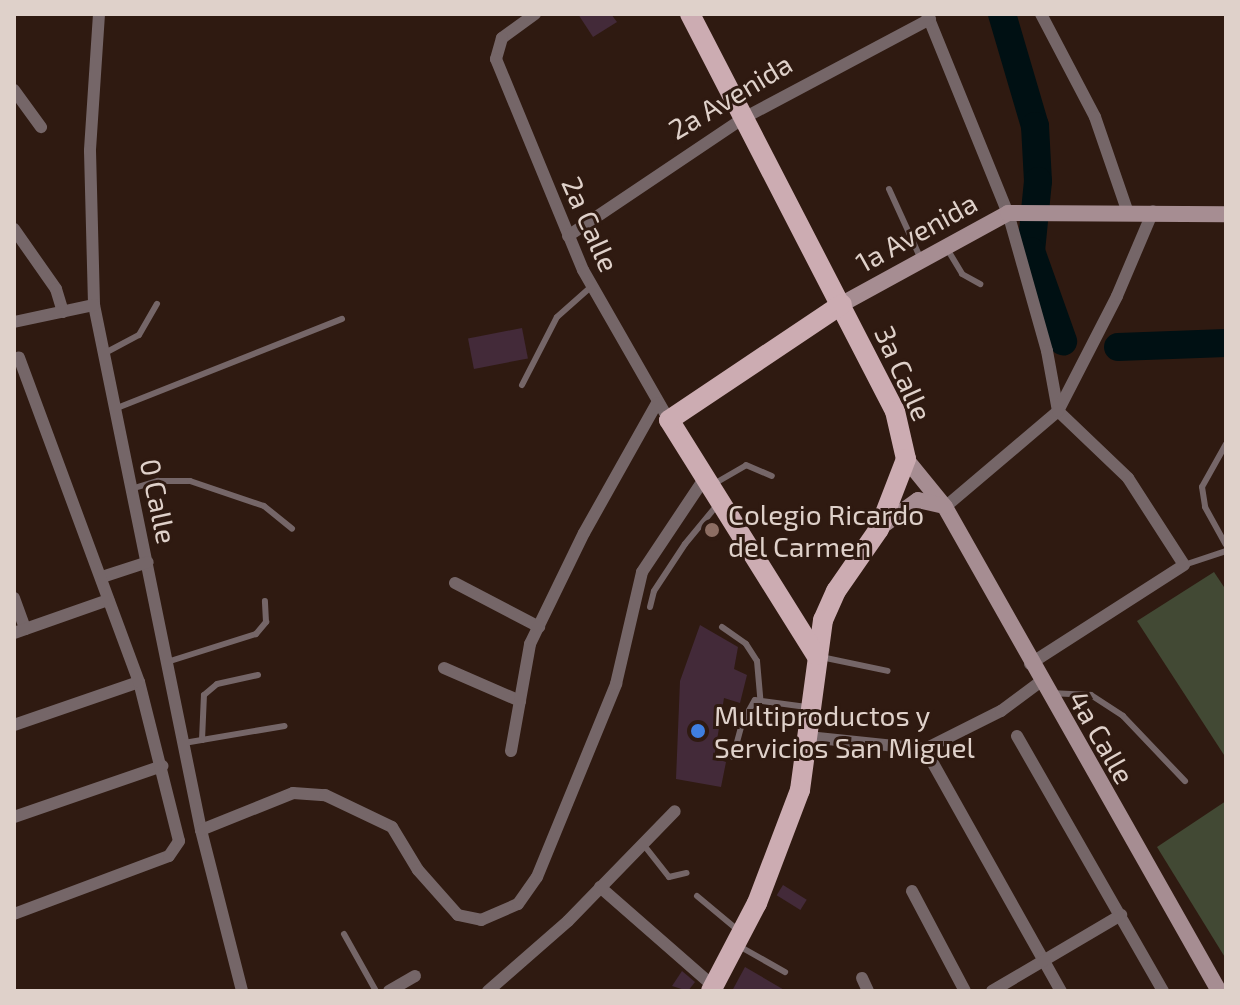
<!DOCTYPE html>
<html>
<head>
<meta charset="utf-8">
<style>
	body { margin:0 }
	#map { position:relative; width:1240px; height:1005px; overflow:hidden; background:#2f1a11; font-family:"Exo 2",sans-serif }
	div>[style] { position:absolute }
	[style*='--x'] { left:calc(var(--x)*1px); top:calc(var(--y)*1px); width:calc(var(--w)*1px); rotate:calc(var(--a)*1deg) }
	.green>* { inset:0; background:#424934 }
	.river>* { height:28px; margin:-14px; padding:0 14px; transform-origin:14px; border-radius:14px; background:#001013 }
	.building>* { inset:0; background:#432a39; transform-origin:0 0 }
	.lane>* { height:6px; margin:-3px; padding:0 3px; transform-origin:3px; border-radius:3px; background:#756668 }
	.street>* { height:12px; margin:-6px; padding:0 6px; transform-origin:6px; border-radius:6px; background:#756668 }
	.secondary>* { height:16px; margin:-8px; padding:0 8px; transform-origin:8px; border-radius:8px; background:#a68d92 }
	.primary>* { height:20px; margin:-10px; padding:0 10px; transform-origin:10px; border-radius:10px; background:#ccacb2 }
	.dots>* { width:22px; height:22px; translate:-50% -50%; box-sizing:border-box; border:4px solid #2f1a11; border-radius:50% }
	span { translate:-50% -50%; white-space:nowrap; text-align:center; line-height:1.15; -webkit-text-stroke:6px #2f1a11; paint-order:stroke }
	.street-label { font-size:28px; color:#dfd1ca }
	.poi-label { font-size:28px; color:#dfd1ca }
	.left { translate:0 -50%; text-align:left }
	.frame { position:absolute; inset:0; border:16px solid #dfd1ca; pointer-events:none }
</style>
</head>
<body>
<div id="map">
	<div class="green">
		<i style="clip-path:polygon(1214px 572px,1226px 590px,1226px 758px,1137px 621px)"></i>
		<i style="clip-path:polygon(1226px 801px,1226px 959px,1157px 847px)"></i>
	</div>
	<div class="river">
		<i style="--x:1002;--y:14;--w:117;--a:73.6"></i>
		<i style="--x:1035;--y:126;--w:55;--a:86.9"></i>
		<i style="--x:1038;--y:181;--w:70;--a:95.7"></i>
		<i style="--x:1031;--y:251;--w:96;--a:70.4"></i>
		<i style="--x:1118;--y:347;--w:108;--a:-2.1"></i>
	</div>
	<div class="building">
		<i style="clip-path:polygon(578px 14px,611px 14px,617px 22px,593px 37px)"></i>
		<i style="left:522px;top:328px;width:31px;height:55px;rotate:79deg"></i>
		<i style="clip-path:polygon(700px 625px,738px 647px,734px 669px,747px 675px,740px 703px,724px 698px,714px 758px,726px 762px,721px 787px,676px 779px,680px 681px)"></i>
		<i style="left:783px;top:885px;width:28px;height:12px;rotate:32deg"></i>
		<i style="clip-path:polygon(745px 967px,786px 991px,732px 991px)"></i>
		<i style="clip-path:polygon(682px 971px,695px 982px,688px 991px,672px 986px)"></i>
	</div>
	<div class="lane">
		<i style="--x:889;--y:189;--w:75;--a:65.5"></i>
		<i style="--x:946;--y:247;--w:31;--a:59"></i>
		<i style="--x:962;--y:274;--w:21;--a:29"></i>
		<i style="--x:105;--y:353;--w:38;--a:-28"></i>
		<i style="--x:139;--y:335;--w:36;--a:-60"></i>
		<i style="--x:522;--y:385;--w:76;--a:-62.8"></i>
		<i style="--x:557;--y:317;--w:47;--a:-41.5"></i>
		<i style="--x:117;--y:408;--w:242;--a:-21.6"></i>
		<i style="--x:1226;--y:444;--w:49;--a:119.2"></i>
		<i style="--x:1202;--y:487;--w:20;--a:81"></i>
		<i style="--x:1205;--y:507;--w:43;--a:61.1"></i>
		<i style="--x:712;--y:485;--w:39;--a:-30"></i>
		<i style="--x:746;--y:465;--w:28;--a:23"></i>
		<i style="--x:131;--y:489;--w:28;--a:-17"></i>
		<i style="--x:158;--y:481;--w:32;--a:0"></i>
		<i style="--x:190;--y:481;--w:78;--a:18.7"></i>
		<i style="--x:264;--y:506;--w:36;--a:39"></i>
		<i style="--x:1184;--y:565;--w:44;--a:-18.4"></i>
		<i style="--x:650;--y:607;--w:16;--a:-76"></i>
		<i style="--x:654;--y:591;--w:56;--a:-56.6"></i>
		<i style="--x:685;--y:544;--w:52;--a:-50.5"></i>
		<i style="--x:722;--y:627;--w:29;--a:35"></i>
		<i style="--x:746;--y:644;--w:20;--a:57"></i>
		<i style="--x:757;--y:661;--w:37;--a:85"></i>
		<i style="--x:821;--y:657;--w:68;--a:11.8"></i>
		<i style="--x:167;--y:662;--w:93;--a:-17.5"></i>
		<i style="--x:256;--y:634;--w:16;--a:-50"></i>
		<i style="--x:266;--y:622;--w:21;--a:-93"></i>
		<i style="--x:1050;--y:693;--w:41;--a:2.8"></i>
		<i style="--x:1091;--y:695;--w:38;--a:33"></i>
		<i style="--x:1123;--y:716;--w:90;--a:46.4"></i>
		<i style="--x:202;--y:740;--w:45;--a:-87.5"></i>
		<i style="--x:204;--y:695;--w:17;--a:-40"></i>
		<i style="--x:217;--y:684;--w:42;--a:-12.4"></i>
		<i style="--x:184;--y:743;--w:102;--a:-9.6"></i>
		<i style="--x:733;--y:757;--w:35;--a:-75"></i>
		<i style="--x:742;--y:723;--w:26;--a:-61"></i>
		<i style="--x:755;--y:700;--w:52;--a:7.7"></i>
		<i style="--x:643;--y:844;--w:42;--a:51.8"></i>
		<i style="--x:669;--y:877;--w:18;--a:-13"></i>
		<i style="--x:697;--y:896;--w:55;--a:39.8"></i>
		<i style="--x:344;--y:934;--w:65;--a:60.7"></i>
		<i style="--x:739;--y:946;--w:53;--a:29.5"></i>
	</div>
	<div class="street">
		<i style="--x:99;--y:14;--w:137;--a:93.8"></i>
		<i style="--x:90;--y:151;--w:154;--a:88.5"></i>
		<i style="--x:94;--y:305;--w:536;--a:78.48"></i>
		<i style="--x:201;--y:830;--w:166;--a:75.7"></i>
		<i style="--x:535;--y:14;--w:41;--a:144"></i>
		<i style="--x:502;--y:38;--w:22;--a:106"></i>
		<i style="--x:496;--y:59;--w:228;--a:67.6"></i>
		<i style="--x:583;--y:270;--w:173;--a:60.2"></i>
		<i style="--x:927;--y:14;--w:215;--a:67.9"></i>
		<i style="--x:1008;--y:213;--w:143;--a:74.2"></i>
		<i style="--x:1047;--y:351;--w:61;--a:79.6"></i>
		<i style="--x:1058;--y:411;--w:97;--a:43.7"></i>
		<i style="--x:1128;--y:478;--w:103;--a:57.2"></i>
		<i style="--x:1184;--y:565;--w:183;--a:147.3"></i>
		<i style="--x:1041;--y:14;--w:116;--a:62.3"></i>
		<i style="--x:1095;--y:117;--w:98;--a:71"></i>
		<i style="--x:14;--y:90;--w:46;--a:53.9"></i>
		<i style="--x:14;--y:229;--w:73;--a:55"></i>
		<i style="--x:56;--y:289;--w:24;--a:73"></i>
		<i style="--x:568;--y:236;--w:210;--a:-33.9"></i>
		<i style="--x:742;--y:119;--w:213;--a:-28"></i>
		<i style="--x:14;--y:322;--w:82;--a:-12"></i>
		<i style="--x:945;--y:507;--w:148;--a:-40.3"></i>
		<i style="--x:1058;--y:411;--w:129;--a:-62.8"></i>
		<i style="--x:1117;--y:296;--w:92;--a:-67"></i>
		<i style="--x:102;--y:577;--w:48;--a:-18.1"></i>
		<i style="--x:455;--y:583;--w:95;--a:27.6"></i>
		<i style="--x:14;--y:598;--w:33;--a:70"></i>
		<i style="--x:14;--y:633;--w:100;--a:-19.3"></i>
		<i style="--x:444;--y:668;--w:83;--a:23.5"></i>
		<i style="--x:14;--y:725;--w:132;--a:-19"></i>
		<i style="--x:1017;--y:736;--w:294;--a:60.2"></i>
		<i style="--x:808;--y:737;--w:118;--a:5.9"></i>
		<i style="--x:925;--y:749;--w:85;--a:-26.6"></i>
		<i style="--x:1001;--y:711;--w:49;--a:-36.6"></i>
		<i style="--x:925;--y:749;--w:278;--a:60.7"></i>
		<i style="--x:511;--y:751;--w:109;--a:-79.9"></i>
		<i style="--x:530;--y:644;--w:123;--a:-64.1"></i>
		<i style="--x:584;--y:533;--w:149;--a:-60.7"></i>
		<i style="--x:14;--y:817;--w:157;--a:-19"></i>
		<i style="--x:201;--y:830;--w:99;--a:-21.9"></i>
		<i style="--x:293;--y:793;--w:32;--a:4"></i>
		<i style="--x:325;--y:795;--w:74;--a:25.5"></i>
		<i style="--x:392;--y:827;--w:50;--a:58.8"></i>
		<i style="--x:418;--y:870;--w:60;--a:48.4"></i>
		<i style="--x:458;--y:915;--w:24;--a:12"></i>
		<i style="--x:481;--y:920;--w:40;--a:-23.4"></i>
		<i style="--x:518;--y:904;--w:33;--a:-55"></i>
		<i style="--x:537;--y:877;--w:209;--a:-67.7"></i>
		<i style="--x:616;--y:684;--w:115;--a:-76.9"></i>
		<i style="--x:642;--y:572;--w:112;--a:-56.3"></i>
		<i style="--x:600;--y:887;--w:150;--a:41.2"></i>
		<i style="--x:912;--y:891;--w:113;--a:62.1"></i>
		<i style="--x:14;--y:914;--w:165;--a:-20.5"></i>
		<i style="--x:169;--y:856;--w:18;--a:-56"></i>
		<i style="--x:179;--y:841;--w:164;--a:-104.1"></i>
		<i style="--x:139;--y:682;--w:346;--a:-110.3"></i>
		<i style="--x:862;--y:978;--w:14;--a:65"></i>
		<i style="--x:389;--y:991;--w:30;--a:-30"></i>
		<i style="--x:488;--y:991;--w:106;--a:-41.2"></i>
		<i style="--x:568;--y:921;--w:153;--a:-45.8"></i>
		<i style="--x:992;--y:991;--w:150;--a:-30.5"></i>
	</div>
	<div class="secondary">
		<i style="--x:842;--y:304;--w:189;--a:-28.7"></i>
		<i style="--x:1008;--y:213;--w:218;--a:0.3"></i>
		<i style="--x:906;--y:459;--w:62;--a:50.9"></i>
		<i style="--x:945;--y:507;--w:556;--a:60.49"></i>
		<i style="--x:882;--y:526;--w:44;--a:-35.8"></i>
		<i style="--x:918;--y:500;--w:27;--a:13"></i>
	</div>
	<div class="primary">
		<i style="--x:690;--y:14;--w:447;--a:62.7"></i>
		<i style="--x:895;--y:411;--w:49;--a:77.1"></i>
		<i style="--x:906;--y:459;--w:75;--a:111.1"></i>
		<i style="--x:879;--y:529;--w:75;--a:124.7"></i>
		<i style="--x:836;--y:591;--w:32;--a:114"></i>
		<i style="--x:823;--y:620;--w:172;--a:97.7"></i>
		<i style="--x:800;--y:790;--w:121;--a:110.8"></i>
		<i style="--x:757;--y:903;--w:99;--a:117.6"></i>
		<i style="--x:816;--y:655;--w:277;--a:-122"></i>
		<i style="--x:669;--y:420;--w:208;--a:-33.8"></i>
	</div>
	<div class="dots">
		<i style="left:712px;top:530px;background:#8d6e63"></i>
		<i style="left:698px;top:731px;background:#3f7fe0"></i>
	</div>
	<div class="street-label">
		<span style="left:730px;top:96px;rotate:-31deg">2a Avenida</span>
		<span style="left:591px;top:224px;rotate:66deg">2a Calle</span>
		<span style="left:916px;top:232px;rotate:-29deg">1a Avenida</span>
		<span style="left:904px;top:373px;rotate:66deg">3a Calle</span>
		<span style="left:159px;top:501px;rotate:78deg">0 Calle</span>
		<span style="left:1102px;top:737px;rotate:60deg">4a Calle</span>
	</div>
	<div class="poi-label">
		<span class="left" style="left:728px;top:530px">Colegio Ricardo<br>del Carmen</span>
		<span class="left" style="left:714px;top:731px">Multiproductos y<br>Servicios San Miguel</span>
	</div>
	<div class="frame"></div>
</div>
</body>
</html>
